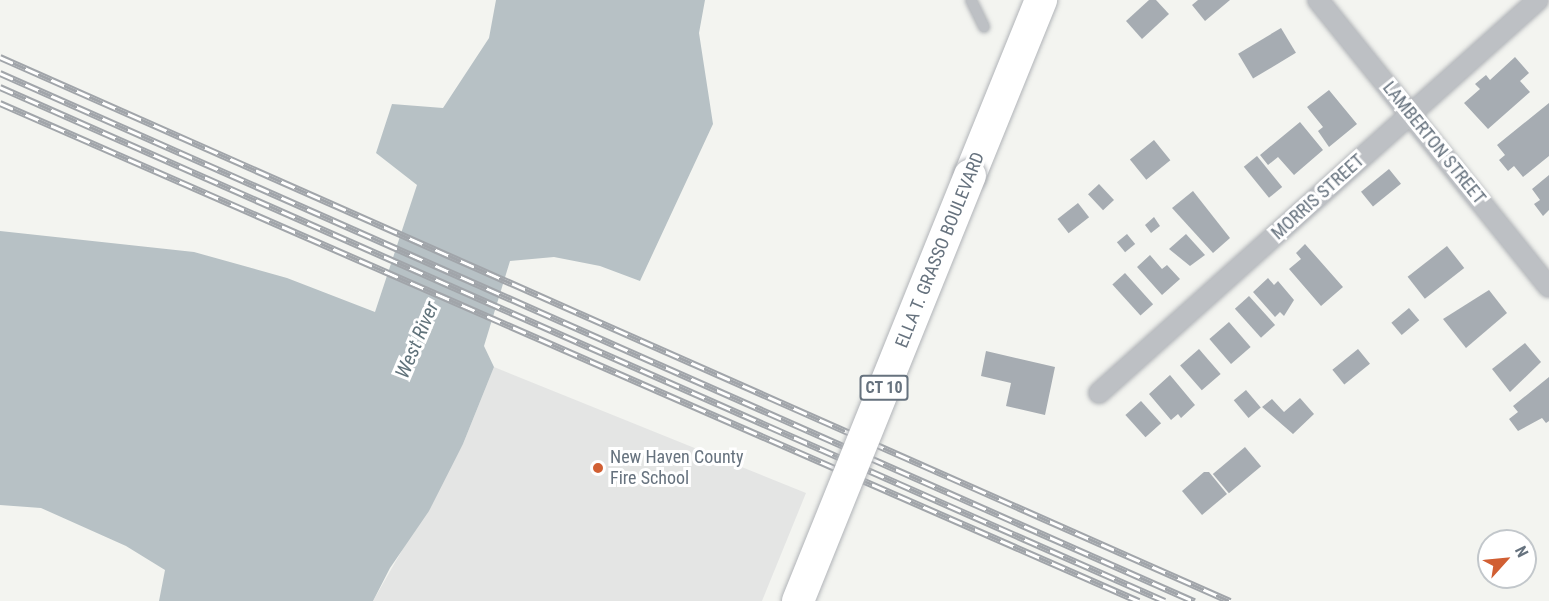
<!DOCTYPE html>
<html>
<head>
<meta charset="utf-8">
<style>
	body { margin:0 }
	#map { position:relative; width:1549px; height:601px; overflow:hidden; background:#f3f4f0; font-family:"Roboto Condensed",sans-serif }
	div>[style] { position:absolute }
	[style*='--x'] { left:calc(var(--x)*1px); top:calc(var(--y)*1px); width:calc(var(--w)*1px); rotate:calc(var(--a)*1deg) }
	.built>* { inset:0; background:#e4e5e4 }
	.water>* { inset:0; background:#b7c1c5 }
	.building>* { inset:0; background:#a6acb2; transform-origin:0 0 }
	.roads { filter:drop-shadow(0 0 2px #b1b4b8) drop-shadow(0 0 2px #b1b4b8) }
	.lane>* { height:10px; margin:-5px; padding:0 5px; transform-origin:5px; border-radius:5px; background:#bdc0c4 }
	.street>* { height:20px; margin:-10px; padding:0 10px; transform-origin:10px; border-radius:10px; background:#bdc0c4 }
	.primary>* { height:32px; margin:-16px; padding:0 16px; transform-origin:16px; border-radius:16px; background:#fff }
	.rail>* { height:7px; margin-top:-3.5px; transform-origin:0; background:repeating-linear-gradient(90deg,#fff 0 14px,#a1a5aa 0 28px); box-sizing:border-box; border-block:2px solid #a1a5aa }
	.bridges { filter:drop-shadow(0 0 2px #b1b4b8) drop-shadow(0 0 2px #b1b4b8) }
	.primary-bridge>* { height:32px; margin:-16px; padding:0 16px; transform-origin:16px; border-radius:16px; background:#fff }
	.dots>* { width:16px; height:16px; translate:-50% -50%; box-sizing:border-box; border:3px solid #fff; border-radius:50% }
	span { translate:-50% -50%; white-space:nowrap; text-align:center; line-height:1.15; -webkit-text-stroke:6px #fff; paint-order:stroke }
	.shield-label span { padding:2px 4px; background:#fff; border:2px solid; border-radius:4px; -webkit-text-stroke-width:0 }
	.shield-label { font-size:16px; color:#66727e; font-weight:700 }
	.street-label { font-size:18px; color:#66727e }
	.poi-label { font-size:18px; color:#66727e }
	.left { translate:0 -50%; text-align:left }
	.water-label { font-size:20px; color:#61737b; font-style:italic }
	.north { position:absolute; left:1477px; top:529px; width:60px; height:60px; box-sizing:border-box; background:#fff; border:2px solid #c2c7cb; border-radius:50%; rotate:63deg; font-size:16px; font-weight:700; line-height:24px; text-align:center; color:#66727e }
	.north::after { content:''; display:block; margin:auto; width:21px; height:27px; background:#d15f33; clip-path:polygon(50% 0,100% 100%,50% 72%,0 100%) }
</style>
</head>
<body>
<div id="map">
	<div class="built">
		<i style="clip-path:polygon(494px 367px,806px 493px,762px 601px,373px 601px,463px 444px)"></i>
	</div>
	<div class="water">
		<i style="clip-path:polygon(496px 0,705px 0,699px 33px,713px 124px,640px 281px,600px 266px,554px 257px,510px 261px,484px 346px,494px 367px,463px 444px,429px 511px,390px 568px,373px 601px,159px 601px,165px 570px,126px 546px,41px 508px,0 505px,0 231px,194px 252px,287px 278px,375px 312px,417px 185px,376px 153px,392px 104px,443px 108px,489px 38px)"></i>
	</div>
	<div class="building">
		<i style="clip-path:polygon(1149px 0,1156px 0,1169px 14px,1142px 39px,1126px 21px)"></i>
		<i style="clip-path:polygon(1198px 0,1230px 0,1205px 21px,1192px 5px)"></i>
		<i style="left:1281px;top:28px;width:29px;height:50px;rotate:59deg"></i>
		<i style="clip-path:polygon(1515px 57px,1529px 73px,1520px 81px,1530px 92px,1488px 129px,1464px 103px,1480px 89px,1475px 84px,1486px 75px,1490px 80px)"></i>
		<i style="clip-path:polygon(1329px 90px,1357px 124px,1329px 147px,1318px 131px,1323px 127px,1307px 107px)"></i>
		<i style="clip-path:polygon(1549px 103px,1549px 156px,1523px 177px,1514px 166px,1508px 171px,1499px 160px,1505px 155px,1497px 145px)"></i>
		<i style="clip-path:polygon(1300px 122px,1323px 150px,1294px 175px,1278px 157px,1268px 165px,1260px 155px)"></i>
		<i style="left:1154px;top:140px;width:26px;height:31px;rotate:51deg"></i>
		<i style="left:1257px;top:156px;width:40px;height:17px;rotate:51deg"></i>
		<i style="left:1389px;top:169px;width:19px;height:36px;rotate:51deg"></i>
		<i style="clip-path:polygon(1549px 175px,1549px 210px,1543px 216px,1534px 204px,1540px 200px,1532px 189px)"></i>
		<i style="left:1099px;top:184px;width:22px;height:15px;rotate:47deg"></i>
		<i style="clip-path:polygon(1193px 191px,1230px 238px,1213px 253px,1172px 208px)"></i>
		<i style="left:1078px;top:203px;width:18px;height:26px;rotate:52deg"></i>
		<i style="clip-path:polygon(1154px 217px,1160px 226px,1151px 233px,1145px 225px)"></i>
		<i style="left:1127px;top:234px;width:13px;height:13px;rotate:51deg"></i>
		<i style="clip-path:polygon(1186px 234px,1205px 255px,1190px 266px,1169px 249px)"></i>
		<i style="clip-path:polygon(1305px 244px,1343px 287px,1321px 306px,1289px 269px,1301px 259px,1296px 253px)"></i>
		<i style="left:1447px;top:246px;width:28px;height:50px;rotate:52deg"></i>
		<i style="clip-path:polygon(1150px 255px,1162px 269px,1167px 265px,1180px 279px,1162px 295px,1137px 267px)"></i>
		<i style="left:1125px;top:273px;width:42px;height:17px;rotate:48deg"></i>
		<i style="clip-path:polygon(1268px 278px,1274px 285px,1278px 281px,1294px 300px,1284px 316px,1280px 312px,1275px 317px,1253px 292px)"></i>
		<i style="clip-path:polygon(1489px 290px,1507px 313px,1466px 348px,1443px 319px)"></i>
		<i style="left:1249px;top:296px;width:39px;height:19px;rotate:48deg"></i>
		<i style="left:1409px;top:308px;width:16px;height:23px;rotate:50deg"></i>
		<i style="left:1229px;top:322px;width:33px;height:26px;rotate:49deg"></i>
		<i style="clip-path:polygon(1525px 343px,1541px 362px,1510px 392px,1492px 369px)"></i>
		<i style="left:1199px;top:349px;width:33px;height:25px;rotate:49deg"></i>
		<i style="left:1358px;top:349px;width:19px;height:33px;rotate:51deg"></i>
		<i style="clip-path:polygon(986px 351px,1055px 367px,1045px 415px,1006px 406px,1011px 383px,981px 376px)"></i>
		<i style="clip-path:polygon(1170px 375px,1195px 405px,1181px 418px,1178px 414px,1171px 420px,1149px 394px)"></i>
		<i style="clip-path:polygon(1549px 377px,1549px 421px,1546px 423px,1542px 418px,1518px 431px,1509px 419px,1518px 412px,1513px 406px)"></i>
		<i style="left:1246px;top:390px;width:23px;height:16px;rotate:50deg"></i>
		<i style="clip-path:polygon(1300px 398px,1314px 414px,1293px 434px,1262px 407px,1272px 399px,1284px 412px)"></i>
		<i style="left:1141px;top:401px;width:30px;height:21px;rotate:48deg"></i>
		<i style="left:1245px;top:447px;width:25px;height:42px;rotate:50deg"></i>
		<i style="clip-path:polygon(1204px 472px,1209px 472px,1227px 494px,1202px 515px,1182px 491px)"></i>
	</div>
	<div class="roads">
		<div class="lane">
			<i style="--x:971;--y:0;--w:30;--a:64"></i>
		</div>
		<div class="street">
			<i style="--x:1318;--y:0;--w:368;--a:51.2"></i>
			<i style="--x:1099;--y:393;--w:589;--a:-41.84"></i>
		</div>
		<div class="primary">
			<i style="--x:970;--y:175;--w:189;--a:-67.9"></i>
		</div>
	</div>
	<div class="rail">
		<i style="--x:0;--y:57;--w:1345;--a:23.86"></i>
		<i style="--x:0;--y:73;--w:1306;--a:23.86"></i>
		<i style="--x:0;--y:87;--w:1273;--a:23.81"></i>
		<i style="--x:0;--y:103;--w:1243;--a:23.62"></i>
	</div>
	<div class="bridges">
		<div class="primary-bridge">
			<i style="--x:798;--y:601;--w:459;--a:-68"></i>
		</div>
	</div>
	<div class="dots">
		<i style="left:598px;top:468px;background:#d15f33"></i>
	</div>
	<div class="shield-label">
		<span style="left:884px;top:388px">CT 10</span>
	</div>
	<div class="street-label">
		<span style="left:1434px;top:143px;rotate:51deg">LAMBERTON STREET</span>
		<span style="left:1318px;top:197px;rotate:-42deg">MORRIS STREET</span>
		<span style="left:940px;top:250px;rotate:-68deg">ELLA T. GRASSO BOULEVARD</span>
	</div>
	<div class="poi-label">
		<span class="left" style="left:610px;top:468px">New Haven County<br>Fire School</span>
	</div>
	<div class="water-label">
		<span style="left:417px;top:340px;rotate:-67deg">West River</span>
	</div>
	<div class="north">N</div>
</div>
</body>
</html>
